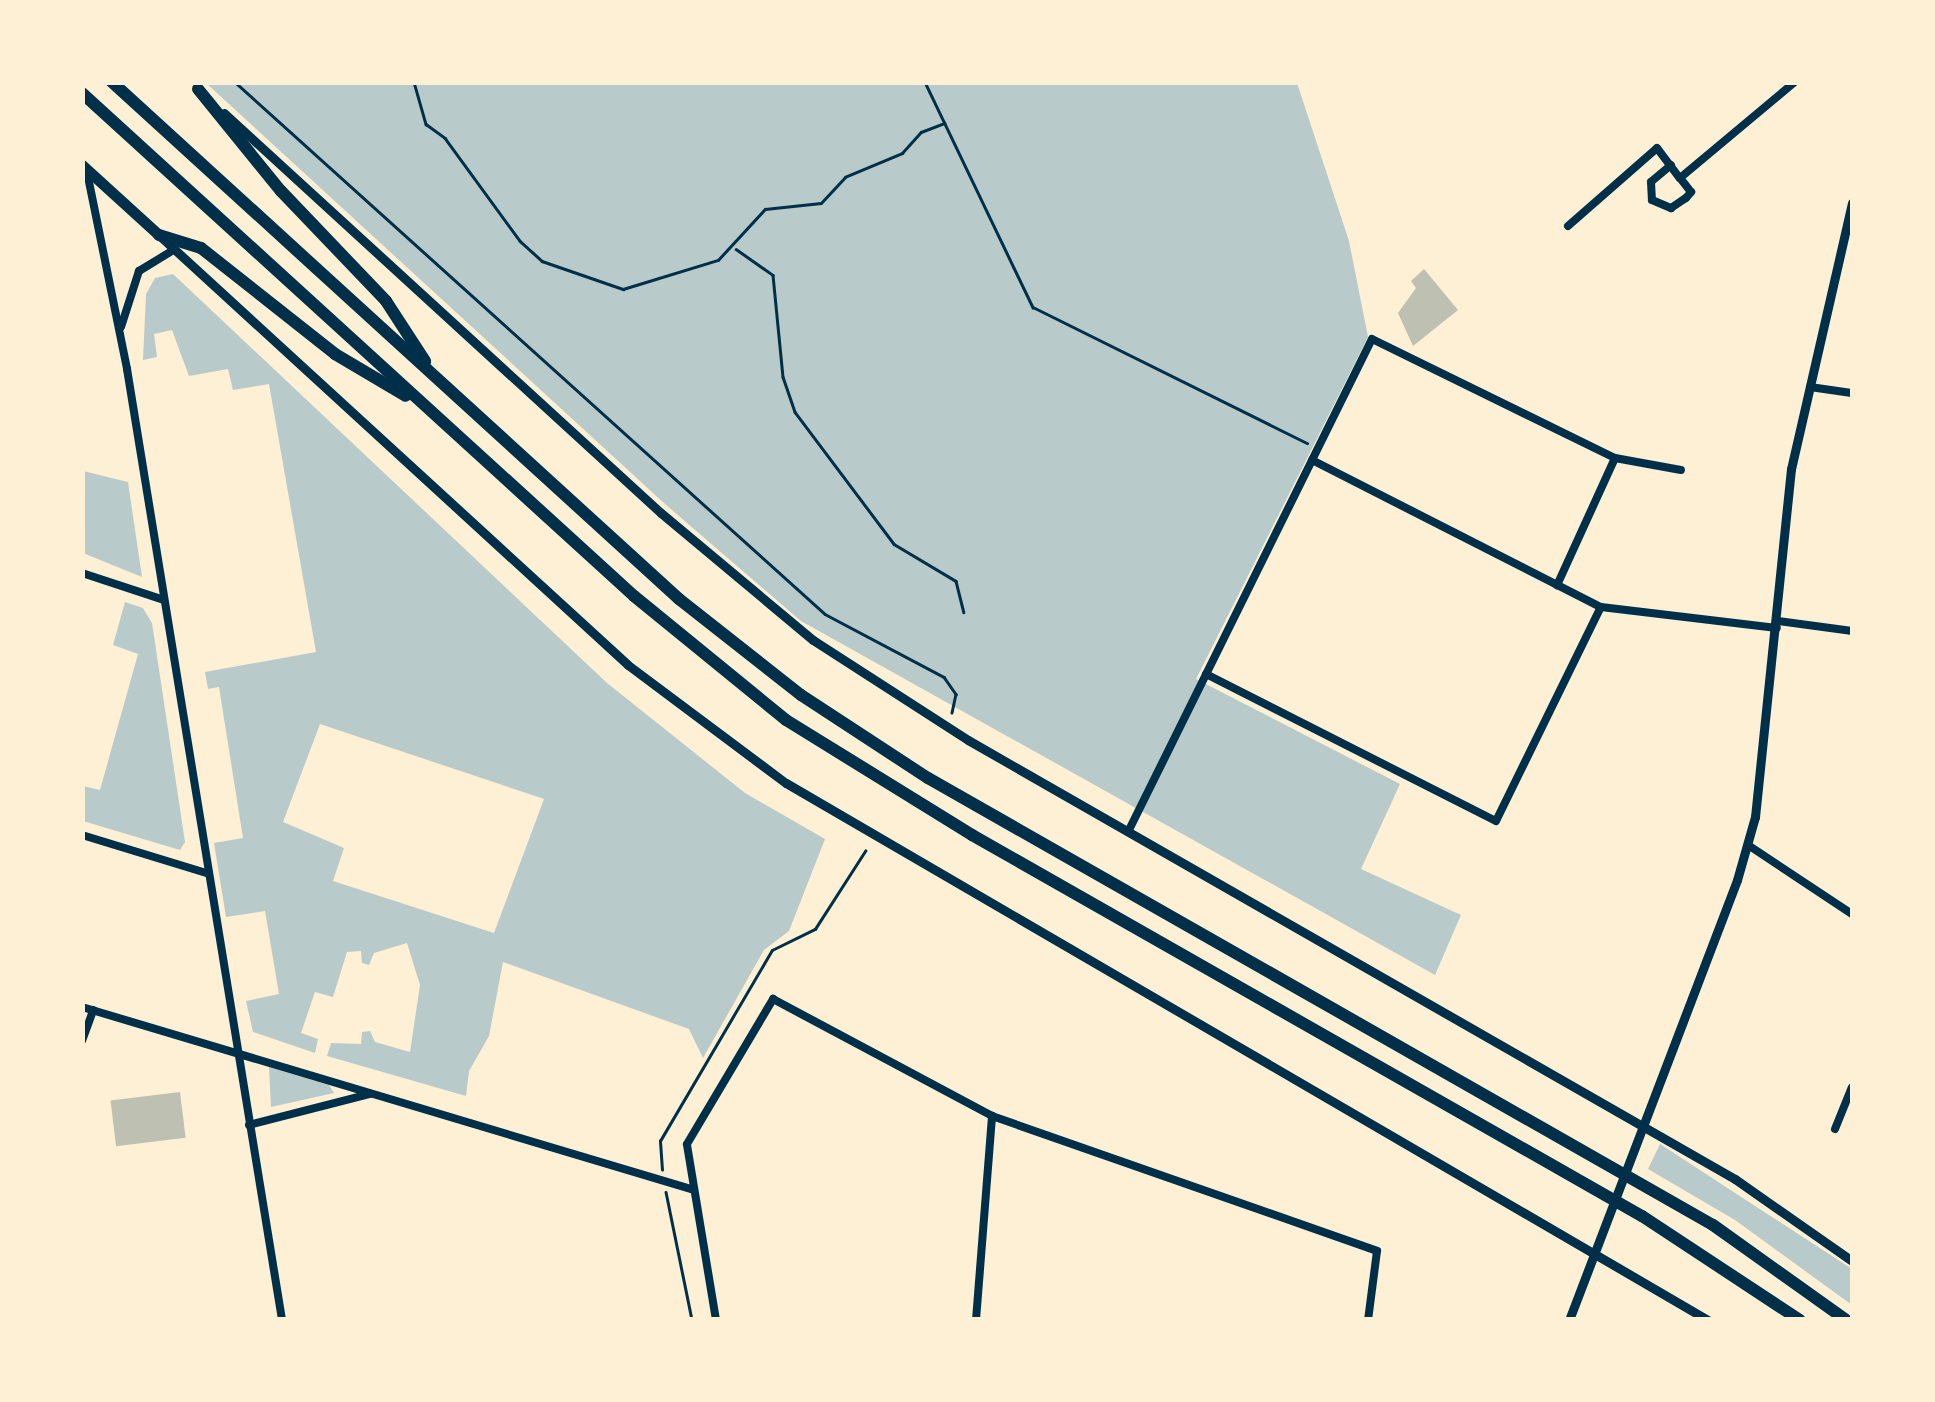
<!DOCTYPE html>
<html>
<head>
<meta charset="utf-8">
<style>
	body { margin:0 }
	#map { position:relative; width:1935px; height:1402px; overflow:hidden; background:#fdf0d5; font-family:Overpass,sans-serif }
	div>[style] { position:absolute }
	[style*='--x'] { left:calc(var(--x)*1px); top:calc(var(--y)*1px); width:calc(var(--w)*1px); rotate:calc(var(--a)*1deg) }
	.green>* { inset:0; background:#b9caca }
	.building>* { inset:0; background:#bec0b2; transform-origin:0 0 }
	.path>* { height:2.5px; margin:-1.25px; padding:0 1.25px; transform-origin:1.25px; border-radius:1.25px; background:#003049 }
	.minor>* { height:8px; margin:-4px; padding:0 4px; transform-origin:4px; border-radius:4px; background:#003049 }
	.tertiary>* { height:9px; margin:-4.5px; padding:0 4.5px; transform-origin:4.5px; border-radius:4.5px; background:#003049 }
	.primary>* { height:11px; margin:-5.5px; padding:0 5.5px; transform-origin:5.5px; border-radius:5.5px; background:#003049 }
	.trunk>* { height:12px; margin:-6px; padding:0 6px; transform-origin:6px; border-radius:6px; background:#003049 }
	span { translate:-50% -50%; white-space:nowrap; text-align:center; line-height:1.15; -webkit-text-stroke:10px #fdf0d5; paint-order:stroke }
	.frame { position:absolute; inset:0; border:85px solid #fdf0d5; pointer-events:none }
</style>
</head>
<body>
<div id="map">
	<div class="green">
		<i style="clip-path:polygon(206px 83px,1297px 83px,1349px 241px,1368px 337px,1196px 679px,1400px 784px,1361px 869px,1461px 915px,1435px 975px,801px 621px,665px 504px)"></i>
		<i style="clip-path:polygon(evenodd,173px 274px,607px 683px,745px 793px,825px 839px,789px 931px,764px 950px,703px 1058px,689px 1029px,503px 962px,489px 1036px,469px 1071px,466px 1096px,327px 1056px,331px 1043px,361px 1044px,362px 1032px,370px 1031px,375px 1042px,410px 1052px,420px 985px,407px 943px,374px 953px,369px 965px,362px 963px,361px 951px,347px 952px,333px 997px,315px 992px,301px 1033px,318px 1039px,315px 1053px,253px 1032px,246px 1001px,279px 994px,265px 911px,226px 917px,214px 843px,243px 838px,219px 687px,208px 689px,205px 672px,316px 652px,269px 384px,233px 390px,228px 369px,189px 376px,172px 330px,154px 334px,157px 357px,143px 360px,146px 294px,155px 278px,173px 274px,320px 724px,544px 799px,494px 933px,333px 881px,344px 848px,283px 822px,320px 724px)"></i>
		<i style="clip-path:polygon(83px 471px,128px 482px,142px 577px,83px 553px)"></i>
		<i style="clip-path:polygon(125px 602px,143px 608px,152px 623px,185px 842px,180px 850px,83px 821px,83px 786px,100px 790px,138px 654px,113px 645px)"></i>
		<i style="clip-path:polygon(269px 1067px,329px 1085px,334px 1093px,271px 1107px)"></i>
		<i style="clip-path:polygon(1660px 1144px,1852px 1269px,1852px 1305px,1735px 1220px,1648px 1169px)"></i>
	</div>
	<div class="building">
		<i style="clip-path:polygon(1424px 269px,1458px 310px,1413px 346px,1398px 313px,1416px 288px,1411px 281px)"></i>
		<i style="left:180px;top:1092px;width:46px;height:70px;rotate:83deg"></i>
	</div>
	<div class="path">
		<i style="--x:235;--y:82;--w:794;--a:42.04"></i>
		<i style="--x:825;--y:614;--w:135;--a:27.9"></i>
		<i style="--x:944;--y:677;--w:21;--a:55"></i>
		<i style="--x:956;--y:694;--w:19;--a:102"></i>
		<i style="--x:414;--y:82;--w:44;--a:74.1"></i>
		<i style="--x:426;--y:124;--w:24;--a:36"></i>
		<i style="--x:445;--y:138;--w:127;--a:53.9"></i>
		<i style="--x:520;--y:241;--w:30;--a:42"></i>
		<i style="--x:542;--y:261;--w:86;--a:19.1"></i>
		<i style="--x:623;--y:289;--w:99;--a:-17"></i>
		<i style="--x:718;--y:260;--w:69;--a:-47.3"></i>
		<i style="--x:765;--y:209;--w:56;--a:-6.1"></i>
		<i style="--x:821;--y:203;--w:35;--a:-47"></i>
		<i style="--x:845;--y:177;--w:62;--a:-22.8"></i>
		<i style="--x:902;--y:153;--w:28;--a:-48"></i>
		<i style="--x:921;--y:132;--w:25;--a:-21"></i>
		<i style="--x:925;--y:82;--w:250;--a:64.4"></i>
		<i style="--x:1033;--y:307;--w:306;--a:26.4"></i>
		<i style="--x:736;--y:249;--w:45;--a:35.1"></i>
		<i style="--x:773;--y:275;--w:102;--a:84.4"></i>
		<i style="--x:783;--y:377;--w:37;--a:71"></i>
		<i style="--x:795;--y:412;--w:165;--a:53.1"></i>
		<i style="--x:894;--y:544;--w:72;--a:30.8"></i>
		<i style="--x:956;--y:581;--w:32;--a:76"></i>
		<i style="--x:662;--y:1170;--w:29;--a:-94"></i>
		<i style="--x:660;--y:1141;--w:221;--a:-59.6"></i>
		<i style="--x:772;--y:950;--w:48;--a:-26"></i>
		<i style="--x:815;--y:929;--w:93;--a:-57.3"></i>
		<i style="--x:666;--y:1192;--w:131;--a:78.5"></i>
	</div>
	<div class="minor">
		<i style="--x:1671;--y:165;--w:26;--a:140"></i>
		<i style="--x:1651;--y:182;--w:18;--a:87"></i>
		<i style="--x:1652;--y:200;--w:21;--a:23"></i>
		<i style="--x:1671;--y:208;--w:18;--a:-34"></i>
		<i style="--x:1686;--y:198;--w:8;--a:-50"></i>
		<i style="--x:1691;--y:192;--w:18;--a:-128"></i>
		<i style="--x:87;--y:172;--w:201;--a:78.5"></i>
		<i style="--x:127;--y:369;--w:964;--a:80.74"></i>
		<i style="--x:1568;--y:226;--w:118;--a:-41.2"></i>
		<i style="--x:1657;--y:148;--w:38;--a:53"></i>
		<i style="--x:1680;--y:178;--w:150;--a:-39.9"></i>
		<i style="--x:121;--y:327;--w:59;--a:-72.2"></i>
		<i style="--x:139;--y:271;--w:42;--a:-31.4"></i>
		<i style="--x:1810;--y:387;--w:42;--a:8.1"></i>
		<i style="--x:1615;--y:458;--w:67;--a:10.3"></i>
		<i style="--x:1312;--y:460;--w:324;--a:27"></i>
		<i style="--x:1601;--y:607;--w:177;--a:6.8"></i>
		<i style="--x:82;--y:573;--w:86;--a:18.2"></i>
		<i style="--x:1778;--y:621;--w:75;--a:7.7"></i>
		<i style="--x:1206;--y:674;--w:325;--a:26.9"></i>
		<i style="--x:1496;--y:821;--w:238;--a:-63.9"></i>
		<i style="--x:1128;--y:832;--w:550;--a:-63.67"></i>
		<i style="--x:1372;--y:339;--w:271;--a:26.1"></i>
		<i style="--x:1615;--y:458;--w:140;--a:114.5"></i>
		<i style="--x:82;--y:835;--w:130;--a:17"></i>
		<i style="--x:1748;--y:845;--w:125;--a:33.6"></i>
		<i style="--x:82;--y:1007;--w:636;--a:16.64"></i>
		<i style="--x:82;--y:1041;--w:33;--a:-70"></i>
		<i style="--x:249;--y:1125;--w:125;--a:-14.4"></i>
		<i style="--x:1835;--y:1129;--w:45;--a:-68"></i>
		<i style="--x:716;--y:1320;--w:178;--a:-99.4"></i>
		<i style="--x:687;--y:1144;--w:169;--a:-59.3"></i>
		<i style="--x:773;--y:999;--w:248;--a:28.1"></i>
		<i style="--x:992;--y:1116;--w:408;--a:19.3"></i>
		<i style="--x:1377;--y:1251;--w:70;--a:97.4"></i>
		<i style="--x:976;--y:1320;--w:205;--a:-85.5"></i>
	</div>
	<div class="tertiary">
		<i style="--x:224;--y:113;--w:592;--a:42.47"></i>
		<i style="--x:661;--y:513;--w:198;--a:39.9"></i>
		<i style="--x:813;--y:640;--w:184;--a:32.8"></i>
		<i style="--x:968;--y:740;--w:884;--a:29.79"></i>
		<i style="--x:1735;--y:1179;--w:143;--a:35"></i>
		<i style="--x:161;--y:237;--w:633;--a:42.5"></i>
		<i style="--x:628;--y:665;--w:197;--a:36.8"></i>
		<i style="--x:786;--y:783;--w:1067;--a:30.22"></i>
		<i style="--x:1569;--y:1320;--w:471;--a:-69.1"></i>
		<i style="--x:1737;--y:880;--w:66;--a:-74.1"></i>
		<i style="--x:1755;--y:817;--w:350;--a:-84.1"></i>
		<i style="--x:1791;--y:469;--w:273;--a:-77.1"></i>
	</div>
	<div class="primary">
		<i style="--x:82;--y:165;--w:104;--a:42.3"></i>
	</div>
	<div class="trunk">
		<i style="--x:112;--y:82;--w:767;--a:42.36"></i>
		<i style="--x:679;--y:599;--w:155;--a:38.2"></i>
		<i style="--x:801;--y:695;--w:152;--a:33.2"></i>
		<i style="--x:928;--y:778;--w:903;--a:29.66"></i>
		<i style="--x:1713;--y:1225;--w:163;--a:35.5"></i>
		<i style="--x:198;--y:89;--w:132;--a:50.9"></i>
		<i style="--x:281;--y:191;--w:152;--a:46.3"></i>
		<i style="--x:386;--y:301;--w:72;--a:57"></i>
		<i style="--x:82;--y:93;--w:747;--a:42.34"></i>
		<i style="--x:634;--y:596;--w:196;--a:39.2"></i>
		<i style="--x:786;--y:720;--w:219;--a:31.7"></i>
		<i style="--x:972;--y:835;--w:771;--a:29.63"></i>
		<i style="--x:1642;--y:1216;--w:189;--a:33.4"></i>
		<i style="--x:159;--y:235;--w:44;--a:17.2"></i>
		<i style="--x:201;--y:248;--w:171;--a:38.3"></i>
		<i style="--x:335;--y:354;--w:82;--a:30.6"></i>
	</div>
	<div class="frame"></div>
</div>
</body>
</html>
